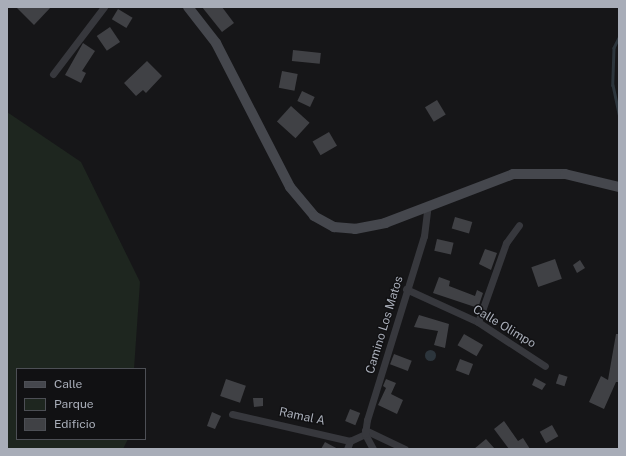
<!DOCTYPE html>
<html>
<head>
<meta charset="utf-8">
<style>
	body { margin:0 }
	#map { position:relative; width:626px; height:456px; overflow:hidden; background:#161618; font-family:"Public Sans",sans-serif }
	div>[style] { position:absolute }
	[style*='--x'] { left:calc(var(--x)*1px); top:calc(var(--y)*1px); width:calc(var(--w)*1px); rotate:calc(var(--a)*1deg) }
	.green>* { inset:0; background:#1e261f }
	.water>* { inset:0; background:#2c353c }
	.round { border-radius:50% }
	.stream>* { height:2.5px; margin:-1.25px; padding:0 1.25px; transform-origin:1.25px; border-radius:1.25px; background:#2c353c }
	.building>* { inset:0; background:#404145; transform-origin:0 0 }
	.street>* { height:7px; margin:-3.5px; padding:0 3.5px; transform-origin:3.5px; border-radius:3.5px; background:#37383d }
	.secondary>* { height:10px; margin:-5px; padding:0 5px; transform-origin:5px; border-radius:5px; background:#45474d }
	span { translate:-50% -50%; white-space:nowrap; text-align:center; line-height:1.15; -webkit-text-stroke:3px #111113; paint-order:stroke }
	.street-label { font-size:12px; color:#a8adb8 }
	.frame { position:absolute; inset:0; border:8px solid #a8adb8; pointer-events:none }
	.legend { position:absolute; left:16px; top:368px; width:130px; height:72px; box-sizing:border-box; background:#111113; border:1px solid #4d4f55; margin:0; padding:5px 7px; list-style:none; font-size:12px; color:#a8adb8 }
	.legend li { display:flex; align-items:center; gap:8px; height:20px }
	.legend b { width:20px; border:1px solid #4d4f55 }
</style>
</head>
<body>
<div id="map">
	<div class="green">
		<i style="clip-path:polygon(7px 112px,81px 162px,140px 282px,134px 369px,17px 369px,17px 439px,128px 439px,123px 449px,7px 449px)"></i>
	</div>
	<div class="water">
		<i class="round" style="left:424.5px;top:349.5px;width:11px;height:11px"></i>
	</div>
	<div class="stream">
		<i style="--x:619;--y:38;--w:11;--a:117"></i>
		<i style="--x:614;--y:48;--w:37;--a:92"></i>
		<i style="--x:613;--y:85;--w:30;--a:78"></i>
	</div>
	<div class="building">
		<i style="clip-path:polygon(16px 7px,51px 7px,34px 25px)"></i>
		<i style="clip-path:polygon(202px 7px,222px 7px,234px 23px,222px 32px)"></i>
		<i style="left:118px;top:9px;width:17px;height:12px;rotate:31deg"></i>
		<i style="left:110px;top:27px;width:18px;height:16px;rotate:56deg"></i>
		<i style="clip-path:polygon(83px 43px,95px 51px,82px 71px,86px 73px,81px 83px,65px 75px)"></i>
		<i style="left:293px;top:50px;width:28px;height:11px;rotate:6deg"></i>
		<i style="clip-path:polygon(147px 61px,162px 76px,146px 93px,143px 90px,136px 96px,124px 83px)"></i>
		<i style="left:282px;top:71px;width:16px;height:17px;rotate:11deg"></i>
		<i style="left:302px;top:91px;width:14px;height:11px;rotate:25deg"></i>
		<i style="left:437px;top:100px;width:17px;height:14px;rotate:59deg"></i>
		<i style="left:291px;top:106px;width:25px;height:21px;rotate:42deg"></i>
		<i style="left:329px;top:132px;width:16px;height:19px;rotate:60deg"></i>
		<i style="left:455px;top:217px;width:18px;height:12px;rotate:16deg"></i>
		<i style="left:437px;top:239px;width:17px;height:12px;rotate:13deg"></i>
		<i style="clip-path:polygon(485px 249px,497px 253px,491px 270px,479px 264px)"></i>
		<i style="left:555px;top:259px;width:21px;height:25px;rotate:71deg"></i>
		<i style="clip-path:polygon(580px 260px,585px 268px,577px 273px,573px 265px)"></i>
		<i style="clip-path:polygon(439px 277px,450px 281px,449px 286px,475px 296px,477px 290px,483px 293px,478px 308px,433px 293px)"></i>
		<i style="clip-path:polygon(419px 315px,449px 324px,445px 348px,434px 345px,438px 331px,414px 327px)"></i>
		<i style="left:464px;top:334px;width:22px;height:13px;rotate:30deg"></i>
		<i style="clip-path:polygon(616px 334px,619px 334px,619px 382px,616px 382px,604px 409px,589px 402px,601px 376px,608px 380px)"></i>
		<i style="left:394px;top:354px;width:19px;height:11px;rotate:21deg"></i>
		<i style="left:460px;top:359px;width:14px;height:12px;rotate:21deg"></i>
		<i style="left:559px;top:374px;width:9px;height:10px;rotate:18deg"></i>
		<i style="clip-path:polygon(535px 378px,546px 384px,542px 390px,532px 385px)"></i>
		<i style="left:226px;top:379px;width:21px;height:18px;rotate:19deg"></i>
		<i style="clip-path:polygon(386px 379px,396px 383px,391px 394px,403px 400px,397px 414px,378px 405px,386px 388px,383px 386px)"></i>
		<i style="clip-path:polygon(253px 398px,263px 398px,263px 406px,254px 407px)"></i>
		<i style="left:350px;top:409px;width:11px;height:13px;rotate:22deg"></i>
		<i style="clip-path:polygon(212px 412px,221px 416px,215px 429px,207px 426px)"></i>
		<i style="clip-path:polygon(504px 421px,518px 441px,523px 438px,530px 449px,509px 449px,494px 429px)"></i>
		<i style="left:552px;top:425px;width:13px;height:14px;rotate:61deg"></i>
		<i style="clip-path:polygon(486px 439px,495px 449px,474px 449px)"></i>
		<i style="clip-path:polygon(325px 442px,338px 449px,321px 449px)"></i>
	</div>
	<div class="street">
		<i style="--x:53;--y:74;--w:84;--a:-52.7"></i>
		<i style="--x:406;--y:289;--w:79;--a:24.6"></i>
		<i style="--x:478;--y:322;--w:80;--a:33.3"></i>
		<i style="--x:478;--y:322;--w:84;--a:-70.5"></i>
		<i style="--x:506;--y:243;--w:22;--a:-54"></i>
		<i style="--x:232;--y:414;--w:121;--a:12.9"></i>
		<i style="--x:350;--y:441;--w:17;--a:-25"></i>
		<i style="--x:365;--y:430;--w:44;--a:25.4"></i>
		<i style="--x:347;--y:449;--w:9;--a:-69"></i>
		<i style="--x:373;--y:449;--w:17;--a:-118"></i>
		<i style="--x:365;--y:434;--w:14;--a:-82"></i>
		<i style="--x:367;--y:420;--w:193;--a:-72.8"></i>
		<i style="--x:424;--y:236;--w:31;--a:-83"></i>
	</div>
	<div class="secondary">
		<i style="--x:188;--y:7;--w:46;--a:52.1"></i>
		<i style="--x:216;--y:43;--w:162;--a:62.8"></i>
		<i style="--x:290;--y:187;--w:38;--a:50"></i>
		<i style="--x:314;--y:216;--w:23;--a:29"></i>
		<i style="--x:334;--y:227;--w:21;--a:5"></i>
		<i style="--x:355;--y:229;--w:31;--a:-11"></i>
		<i style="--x:385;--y:223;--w:137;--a:-20.9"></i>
		<i style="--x:513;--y:174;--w:52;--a:0"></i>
		<i style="--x:565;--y:174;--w:56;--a:13.5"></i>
	</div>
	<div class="street-label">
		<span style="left:385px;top:325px;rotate:-73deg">Camino Los Matos</span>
		<span style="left:504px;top:327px;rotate:31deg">Calle Olimpo</span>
		<span style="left:302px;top:417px;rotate:12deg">Ramal A</span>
	</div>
	<div class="frame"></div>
	<ul class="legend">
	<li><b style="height:5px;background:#45474d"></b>Calle</li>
	<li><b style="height:11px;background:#1e261f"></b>Parque</li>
	<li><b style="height:11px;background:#404145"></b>Edificio</li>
	</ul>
</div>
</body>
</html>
